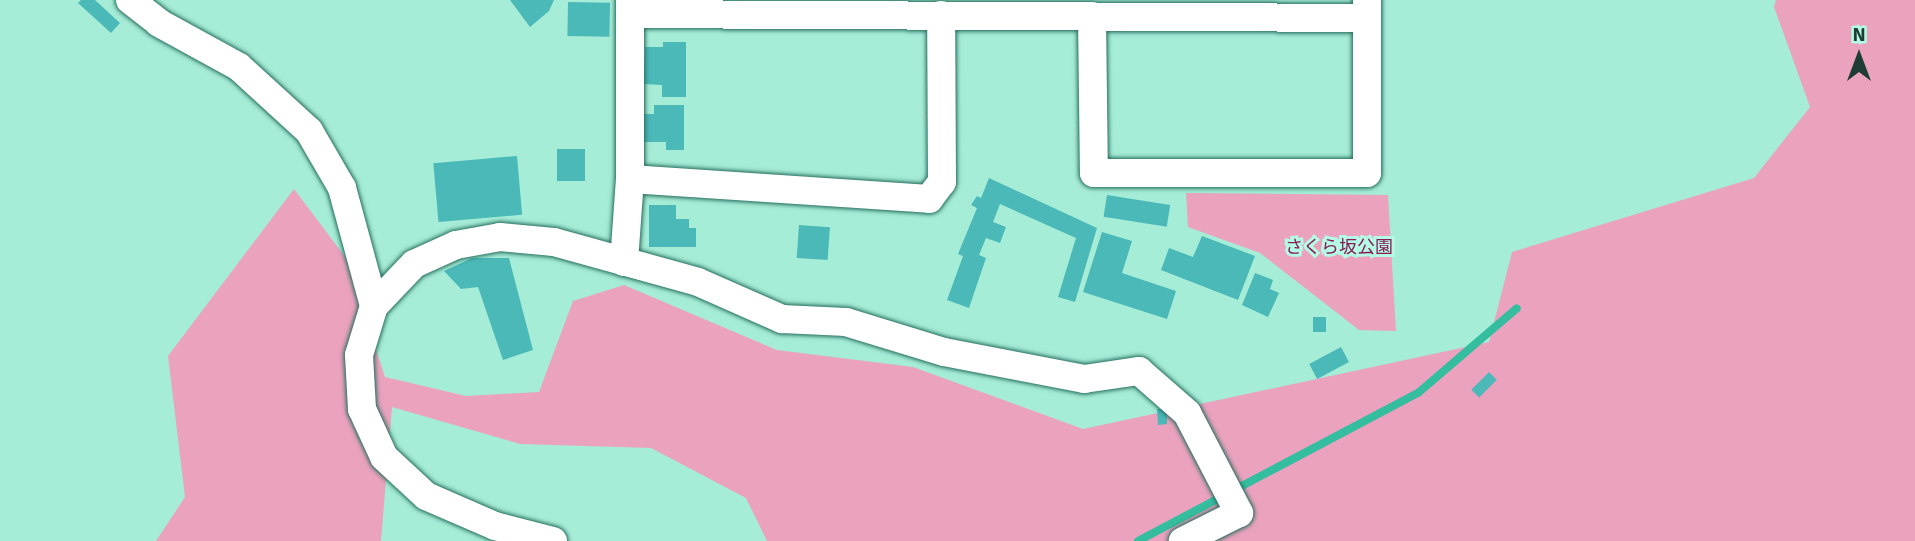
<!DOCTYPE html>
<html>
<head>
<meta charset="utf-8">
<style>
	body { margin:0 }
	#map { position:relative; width:1915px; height:541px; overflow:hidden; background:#a6edd8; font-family:Signika,"Noto Sans JP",sans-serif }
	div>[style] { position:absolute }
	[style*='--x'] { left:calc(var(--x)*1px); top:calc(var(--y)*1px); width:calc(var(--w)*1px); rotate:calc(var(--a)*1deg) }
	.green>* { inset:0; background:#eba2bf }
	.stream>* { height:8px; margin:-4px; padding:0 4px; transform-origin:4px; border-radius:4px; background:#34be9f }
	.building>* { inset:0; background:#4bb9b8; transform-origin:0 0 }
	.roads { filter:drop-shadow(0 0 2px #266e5d) drop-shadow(0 0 2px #266e5d) }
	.minor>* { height:28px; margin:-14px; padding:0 14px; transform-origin:14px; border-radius:14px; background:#fff }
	span { translate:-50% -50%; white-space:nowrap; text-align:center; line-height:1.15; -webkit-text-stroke:6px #b3fbe5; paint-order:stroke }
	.park-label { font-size:18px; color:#8a1b55 }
	.north { position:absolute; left:1824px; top:21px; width:70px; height:70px; -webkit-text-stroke:5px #b3fbe5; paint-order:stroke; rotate:0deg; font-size:19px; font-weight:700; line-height:28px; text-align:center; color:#1e3c33 }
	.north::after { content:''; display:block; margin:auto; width:24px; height:32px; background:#1e3c33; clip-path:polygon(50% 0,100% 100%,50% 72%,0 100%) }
</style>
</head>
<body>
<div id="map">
	<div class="green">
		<i style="clip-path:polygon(1776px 0,1915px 0,1915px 541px,767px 541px,746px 498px,651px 448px,520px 444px,392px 407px,381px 541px,156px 541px,185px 497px,168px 356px,294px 189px,346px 258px,385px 377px,466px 396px,539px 392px,573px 301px,624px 285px,777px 350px,913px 367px,1083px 429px,1489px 342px,1512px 252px,1754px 178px,1810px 107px,1774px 7px)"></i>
		<i style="clip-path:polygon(1186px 193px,1388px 195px,1396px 331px,1359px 330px,1260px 253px,1188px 227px)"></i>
	</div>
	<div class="stream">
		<i style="--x:1138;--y:541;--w:317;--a:-27.9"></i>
		<i style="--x:1418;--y:393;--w:130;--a:-40.6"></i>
	</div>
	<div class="building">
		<i style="clip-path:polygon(81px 0,95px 0,120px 23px,111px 33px,78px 3px)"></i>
		<i style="clip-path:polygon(510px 0,554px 0,549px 11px,530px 27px)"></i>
		<i style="left:568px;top:2px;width:42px;height:34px;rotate:1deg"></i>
		<i style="clip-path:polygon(663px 42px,686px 42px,686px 97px,662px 97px,662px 85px,644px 84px,645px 47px,663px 47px)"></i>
		<i style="clip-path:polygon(654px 105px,684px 105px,684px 150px,666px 150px,666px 142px,643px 142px,643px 114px,654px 114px)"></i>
		<i style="left:585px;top:149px;width:32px;height:28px;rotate:90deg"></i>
		<i style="left:517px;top:156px;width:59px;height:84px;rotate:85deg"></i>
		<i style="clip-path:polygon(989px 178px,1097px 228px,1075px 302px,1058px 297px,1076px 238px,1000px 204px,993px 222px,1006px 227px,1000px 243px,986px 238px,979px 255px,986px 258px,969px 308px,947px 300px,963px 256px,958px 254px,977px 208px,971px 205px,977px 196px,981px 198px)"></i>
		<i style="left:1107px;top:195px;width:64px;height:22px;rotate:9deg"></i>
		<i style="clip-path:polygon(649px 205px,676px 205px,676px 219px,689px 219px,689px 228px,696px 228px,696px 247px,649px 247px)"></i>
		<i style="left:799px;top:225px;width:31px;height:33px;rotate:4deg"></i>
		<i style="clip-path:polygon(1102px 232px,1132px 241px,1122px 273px,1176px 291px,1167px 319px,1083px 292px)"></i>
		<i style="clip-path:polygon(1202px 236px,1255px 256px,1238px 300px,1161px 270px,1169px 248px,1193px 257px)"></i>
		<i style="clip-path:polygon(472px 258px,509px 258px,533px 350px,503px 360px,478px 287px,461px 289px,444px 271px)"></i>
		<i style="clip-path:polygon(1255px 273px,1273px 280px,1270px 289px,1279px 293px,1268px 317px,1242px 305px)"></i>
		<i style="left:1313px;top:317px;width:13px;height:15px"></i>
		<i style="left:1341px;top:347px;width:17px;height:36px;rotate:62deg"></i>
		<i style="left:1489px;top:372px;width:11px;height:25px;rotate:45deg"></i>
		<i style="clip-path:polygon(1157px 409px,1167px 409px,1167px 424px,1158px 425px)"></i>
	</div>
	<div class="roads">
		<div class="minor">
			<i style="--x:130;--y:0;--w:37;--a:38"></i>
			<i style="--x:159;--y:23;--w:91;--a:28.8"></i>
			<i style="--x:239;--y:67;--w:95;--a:42.4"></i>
			<i style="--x:309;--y:131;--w:66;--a:59.9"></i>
			<i style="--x:342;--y:188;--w:122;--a:74.8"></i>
			<i style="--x:630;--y:14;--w:737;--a:0.31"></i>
			<i style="--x:1092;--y:16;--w:157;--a:89.3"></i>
			<i style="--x:1094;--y:173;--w:273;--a:0"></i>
			<i style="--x:1367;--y:173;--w:172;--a:-90"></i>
			<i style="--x:630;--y:179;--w:300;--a:3.8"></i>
			<i style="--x:929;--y:199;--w:21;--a:-53"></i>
			<i style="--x:942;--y:182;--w:167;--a:-90.3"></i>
			<i style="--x:624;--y:262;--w:83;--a:-85.9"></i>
			<i style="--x:630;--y:179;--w:179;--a:-90"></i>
			<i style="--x:553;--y:541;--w:60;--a:-165.5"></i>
			<i style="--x:495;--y:526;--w:75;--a:-156.5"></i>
			<i style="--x:426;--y:496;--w:57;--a:-137.1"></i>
			<i style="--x:384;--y:457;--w:53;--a:-114.6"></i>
			<i style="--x:362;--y:409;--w:54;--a:-93.2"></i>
			<i style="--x:359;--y:355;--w:51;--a:-73"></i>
			<i style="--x:374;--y:306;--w:58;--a:-46.4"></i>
			<i style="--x:414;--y:264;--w:46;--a:-24.3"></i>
			<i style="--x:456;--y:245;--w:45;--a:-10.3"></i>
			<i style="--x:500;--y:237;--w:54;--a:5.3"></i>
			<i style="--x:554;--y:242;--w:149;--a:15.5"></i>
			<i style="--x:698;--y:282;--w:92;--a:23.8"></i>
			<i style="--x:782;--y:319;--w:64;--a:2.7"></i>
			<i style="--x:846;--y:322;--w:102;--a:17"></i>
			<i style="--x:944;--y:352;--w:143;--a:10.9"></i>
			<i style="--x:1084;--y:379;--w:56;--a:-8.3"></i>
			<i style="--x:1139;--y:371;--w:64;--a:41.2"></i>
			<i style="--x:1187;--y:413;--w:113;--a:62.5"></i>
			<i style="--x:1239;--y:513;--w:63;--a:153.4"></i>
		</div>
	</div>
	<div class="park-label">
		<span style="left:1339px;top:247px">さくら坂公園</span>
	</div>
	<div class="north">N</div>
</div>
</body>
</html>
